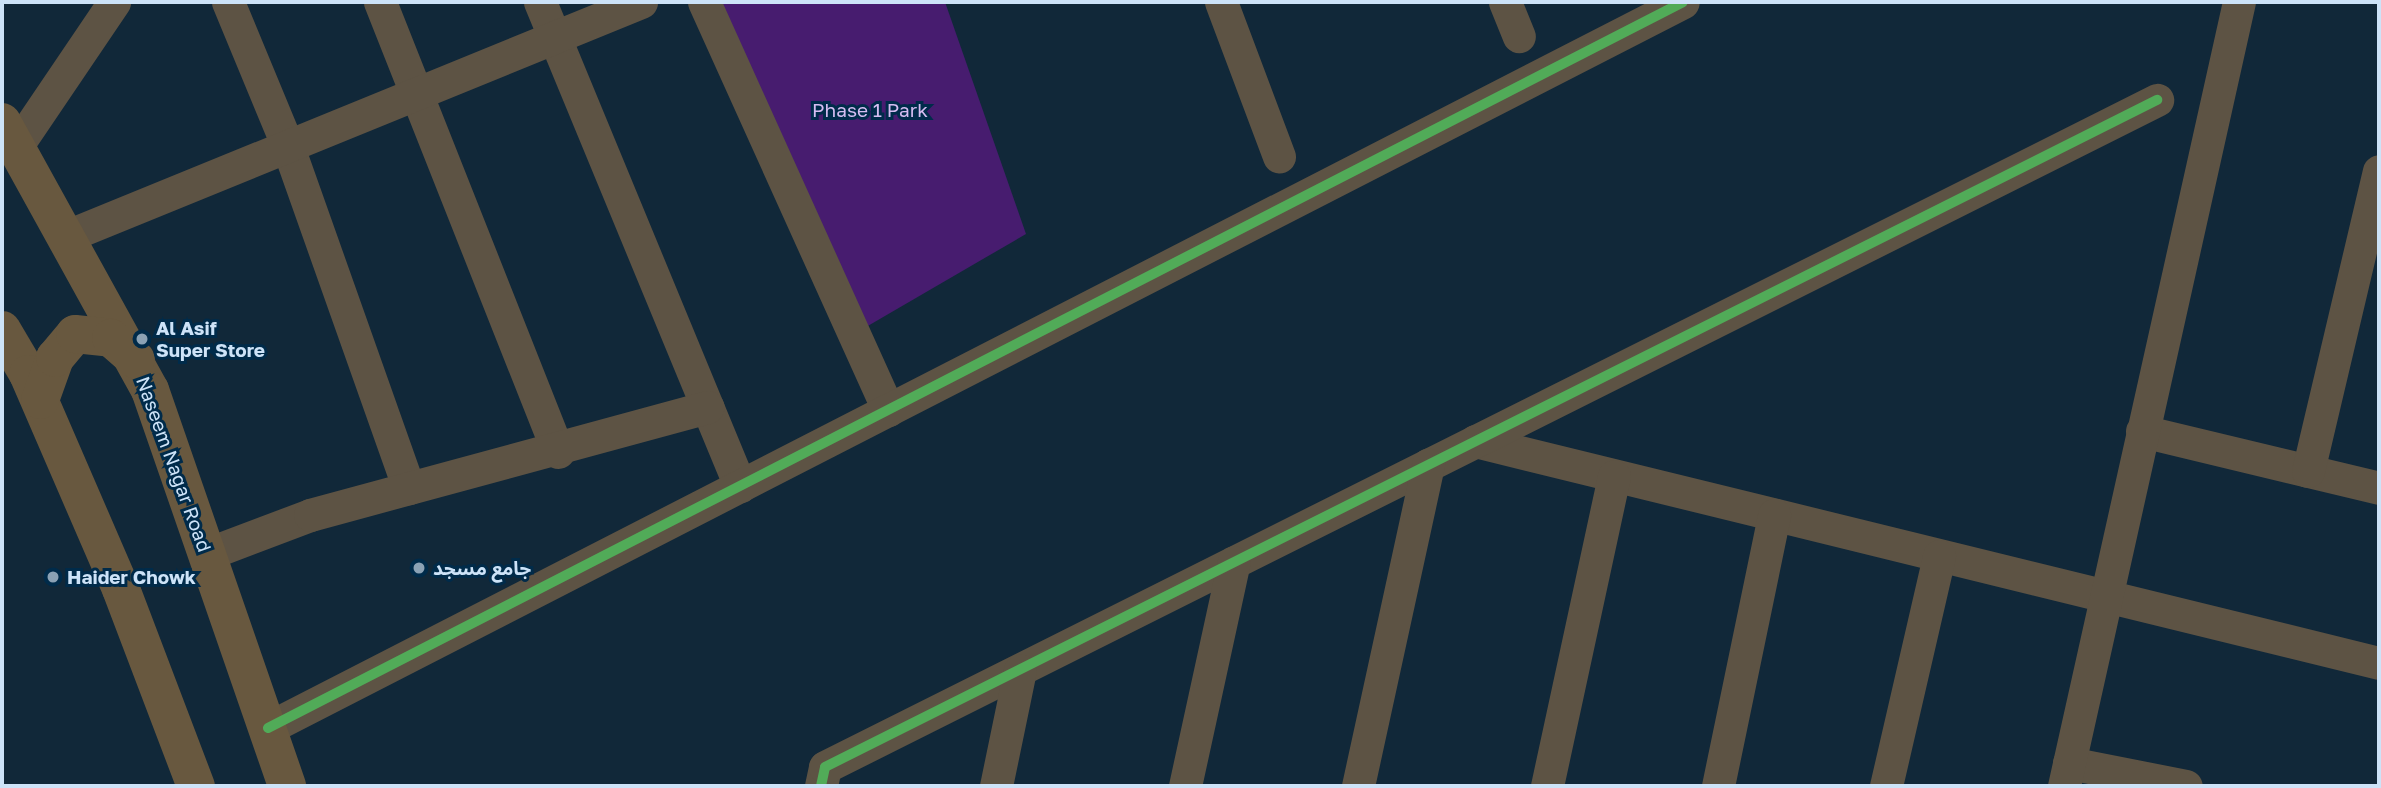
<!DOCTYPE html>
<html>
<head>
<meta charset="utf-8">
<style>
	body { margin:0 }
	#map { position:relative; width:2381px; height:788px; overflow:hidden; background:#112839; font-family:"Golos Text","Noto Sans Arabic",sans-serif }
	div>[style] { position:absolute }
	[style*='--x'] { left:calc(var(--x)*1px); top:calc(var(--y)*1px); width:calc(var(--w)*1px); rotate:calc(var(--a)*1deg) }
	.green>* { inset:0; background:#471c6f }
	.street>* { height:33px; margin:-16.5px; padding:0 16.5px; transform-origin:16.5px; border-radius:16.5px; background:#5d5344 }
	.primary>* { height:38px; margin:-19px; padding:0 19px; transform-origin:19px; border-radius:19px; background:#68583f }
	.cycleway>* { height:10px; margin:-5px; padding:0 5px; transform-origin:5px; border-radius:5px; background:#51ab58 }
	.dots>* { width:19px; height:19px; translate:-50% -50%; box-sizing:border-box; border:4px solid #002b4a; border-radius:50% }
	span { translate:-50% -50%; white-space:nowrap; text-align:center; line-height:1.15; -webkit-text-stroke:6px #002b4a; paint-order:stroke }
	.park-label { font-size:19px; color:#d6bdf2 }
	.poi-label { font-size:19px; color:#cde3f8; font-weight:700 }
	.left { translate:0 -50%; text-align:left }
	.street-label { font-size:19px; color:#cde3f8 }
	.frame { position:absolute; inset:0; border:4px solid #cde3f8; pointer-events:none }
</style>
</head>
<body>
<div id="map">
	<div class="green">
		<i style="clip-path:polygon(704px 2px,945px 2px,1026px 234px,854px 334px)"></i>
	</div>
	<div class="street">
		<i style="--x:228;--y:2;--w:157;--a:67.5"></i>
		<i style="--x:288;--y:147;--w:362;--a:70.5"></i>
		<i style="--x:380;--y:2;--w:484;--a:68.4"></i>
		<i style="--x:540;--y:2;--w:524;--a:67.55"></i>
		<i style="--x:704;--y:2;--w:448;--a:65.7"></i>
		<i style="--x:1221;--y:2;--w:165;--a:69.4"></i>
		<i style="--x:1505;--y:2;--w:37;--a:68"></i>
		<i style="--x:16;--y:147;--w:175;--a:-55.9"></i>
		<i style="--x:67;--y:236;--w:620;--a:-22.18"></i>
		<i style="--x:2142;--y:431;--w:244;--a:13.5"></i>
		<i style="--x:1475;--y:441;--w:931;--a:13.8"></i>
		<i style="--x:2308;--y:471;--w:308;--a:-76.7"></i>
		<i style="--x:207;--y:554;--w:110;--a:-20.7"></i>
		<i style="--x:310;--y:515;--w:412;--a:-15.2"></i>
		<i style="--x:268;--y:728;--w:1590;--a:-27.16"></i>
		<i style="--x:2069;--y:763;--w:119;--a:11.1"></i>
		<i style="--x:821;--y:786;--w:19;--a:-78"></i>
		<i style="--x:825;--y:767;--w:1490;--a:-26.6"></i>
		<i style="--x:996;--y:786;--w:118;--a:-78.3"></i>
		<i style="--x:1185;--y:786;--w:229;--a:-77.7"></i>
		<i style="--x:1358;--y:786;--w:329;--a:-77.7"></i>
		<i style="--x:1547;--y:786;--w:317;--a:-77.8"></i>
		<i style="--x:1718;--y:786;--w:277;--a:-78.3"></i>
		<i style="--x:1886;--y:786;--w:236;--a:-77"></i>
		<i style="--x:2064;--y:786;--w:803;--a:-77.42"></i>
	</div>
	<div class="primary">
		<i style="--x:2;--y:122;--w:306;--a:61.1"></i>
		<i style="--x:150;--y:390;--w:419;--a:70.9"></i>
		<i style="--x:2;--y:330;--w:51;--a:59.4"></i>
		<i style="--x:28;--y:374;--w:234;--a:66.6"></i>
		<i style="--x:121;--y:589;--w:211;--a:69.2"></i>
		<i style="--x:40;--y:400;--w:45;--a:-70.3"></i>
		<i style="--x:55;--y:358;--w:31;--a:-50"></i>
		<i style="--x:75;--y:334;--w:36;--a:6"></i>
		<i style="--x:111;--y:338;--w:33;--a:41"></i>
	</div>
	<div class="cycleway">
		<i style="--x:268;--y:728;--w:1590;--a:-27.16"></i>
		<i style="--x:821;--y:786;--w:19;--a:-78"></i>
		<i style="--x:825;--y:767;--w:1490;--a:-26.6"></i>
	</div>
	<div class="dots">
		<i style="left:142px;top:339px;background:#8ba2b5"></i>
		<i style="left:419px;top:568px;background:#8ba2b5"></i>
		<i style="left:53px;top:577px;background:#8ba2b5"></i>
	</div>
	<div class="park-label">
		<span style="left:870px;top:110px">Phase 1 Park</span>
	</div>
	<div class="poi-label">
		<span class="left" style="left:156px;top:339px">Al Asif<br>Super Store</span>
		<span class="left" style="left:433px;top:568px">جامع مسجد</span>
		<span class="left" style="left:67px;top:577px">Haider Chowk</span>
	</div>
	<div class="street-label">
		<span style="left:174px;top:464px;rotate:70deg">Naseem Nagar Road</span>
	</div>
	<div class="frame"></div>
</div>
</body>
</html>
